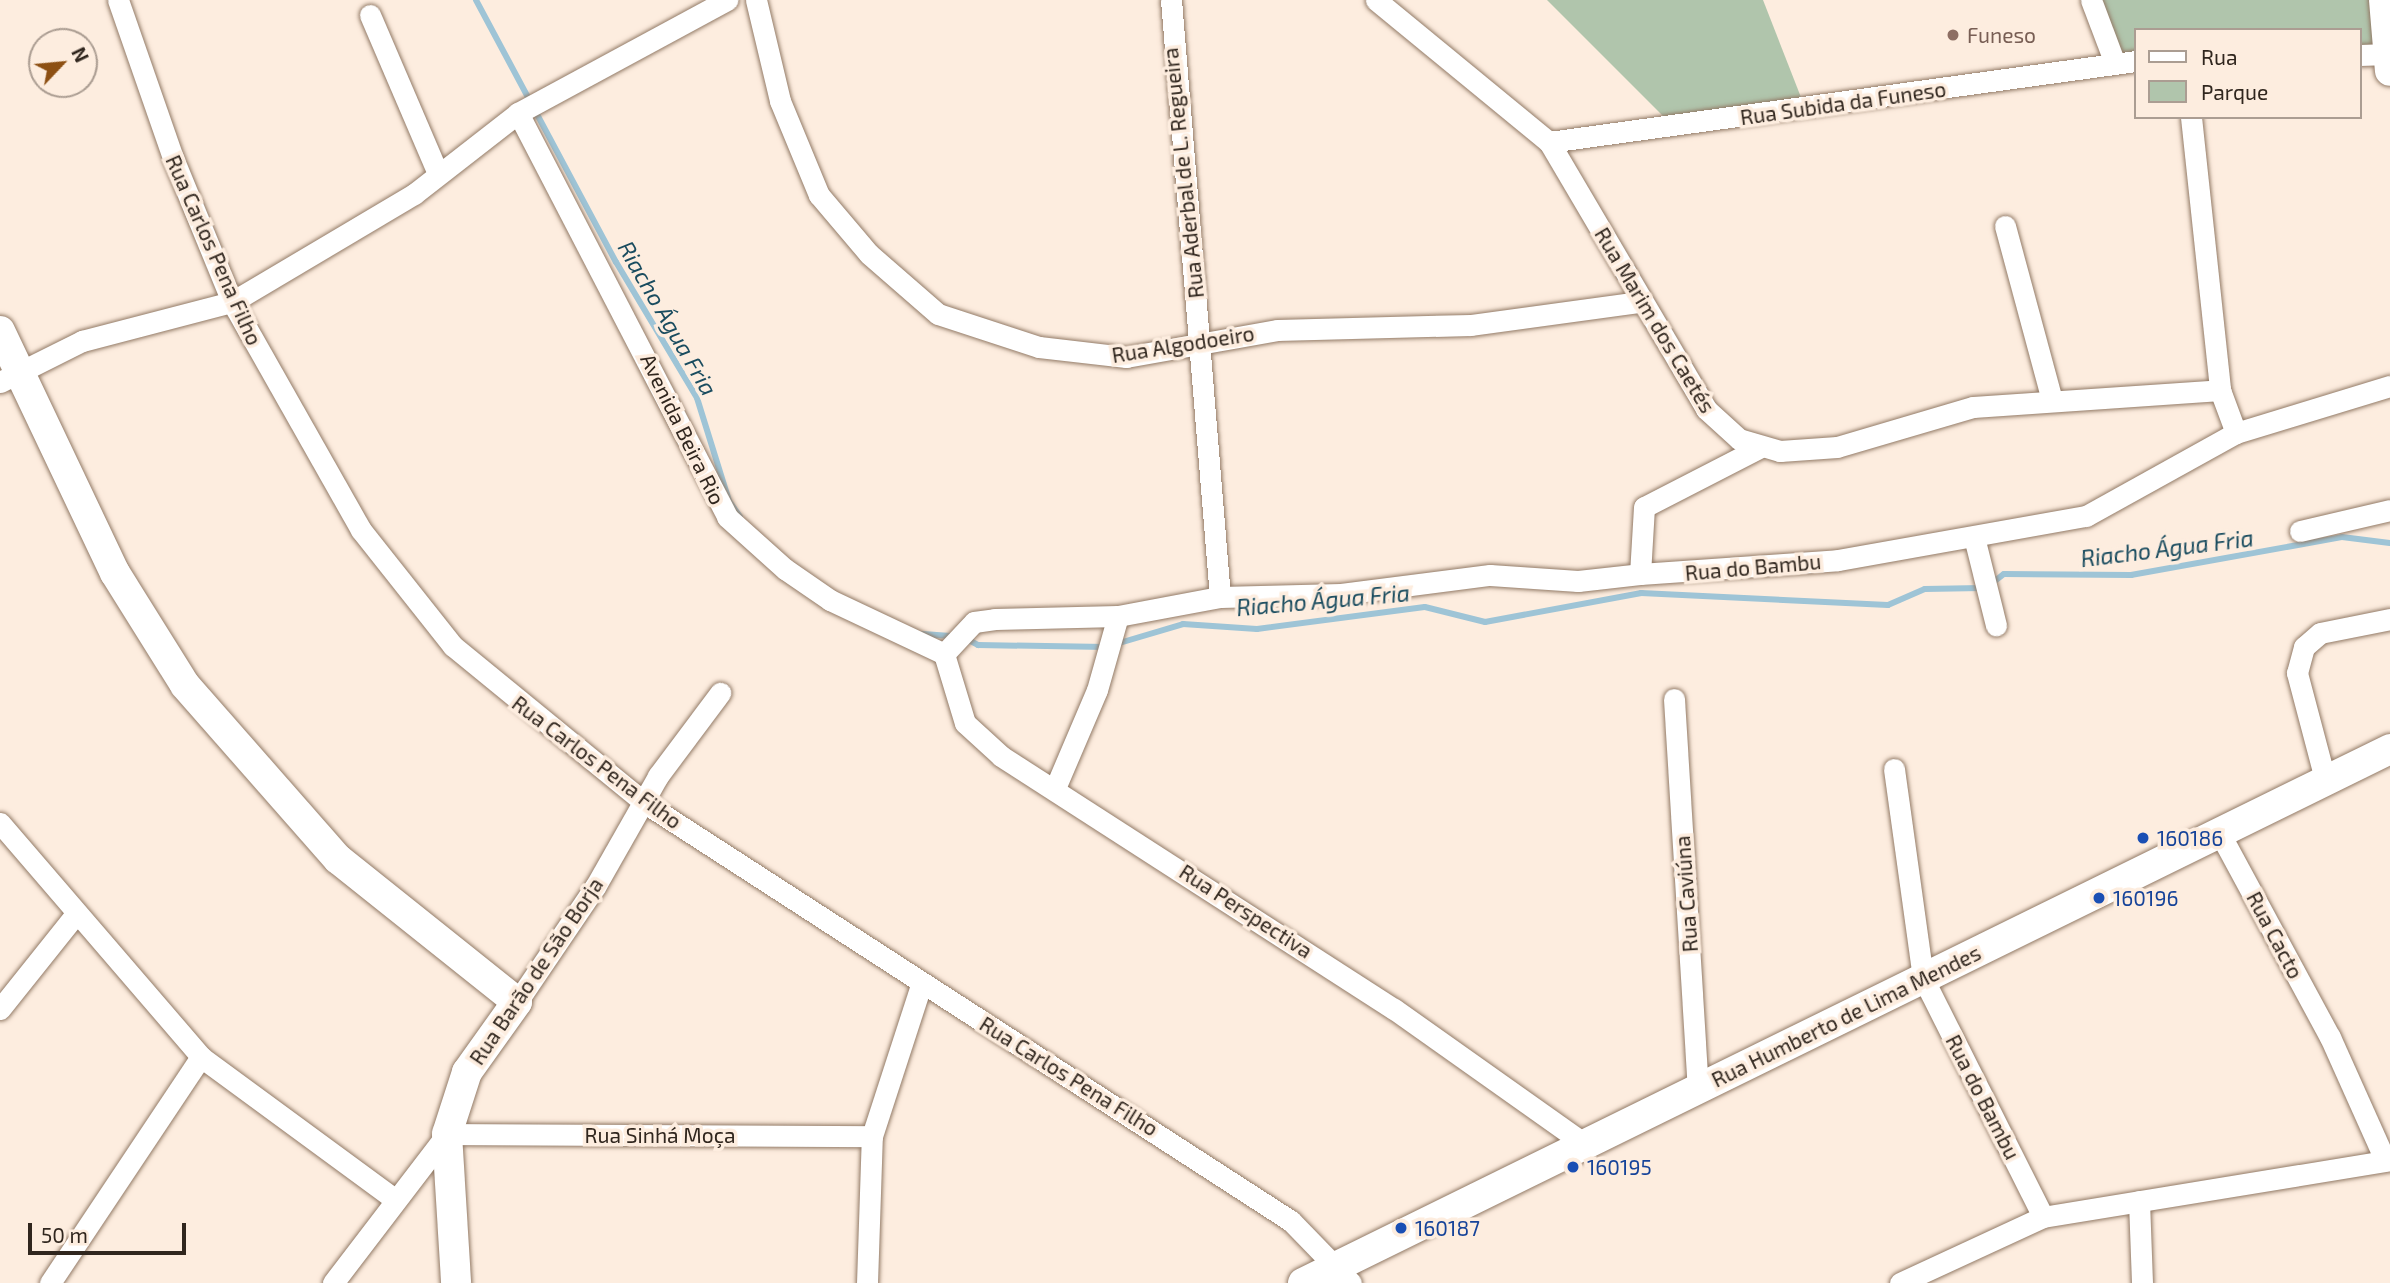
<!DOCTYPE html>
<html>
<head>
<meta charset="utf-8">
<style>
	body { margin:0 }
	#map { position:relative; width:2390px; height:1283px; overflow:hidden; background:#fdeddf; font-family:"Exo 2",sans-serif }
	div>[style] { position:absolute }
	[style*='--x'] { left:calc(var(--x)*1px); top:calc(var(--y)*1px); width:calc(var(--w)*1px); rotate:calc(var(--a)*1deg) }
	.green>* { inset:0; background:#b0c5ac }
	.stream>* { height:6px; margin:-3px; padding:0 3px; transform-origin:3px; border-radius:3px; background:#9ec4d6 }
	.roads { filter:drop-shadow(0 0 2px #927a66) drop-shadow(0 0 2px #927a66) }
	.street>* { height:21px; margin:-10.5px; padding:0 10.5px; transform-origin:10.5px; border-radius:10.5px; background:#fff }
	.secondary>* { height:30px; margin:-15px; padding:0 15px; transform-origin:15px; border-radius:15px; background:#fff }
	.dots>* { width:19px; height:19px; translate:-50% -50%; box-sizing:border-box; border:4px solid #fdeddf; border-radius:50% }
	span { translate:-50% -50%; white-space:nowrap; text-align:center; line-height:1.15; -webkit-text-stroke:7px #fdeddf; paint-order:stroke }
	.education-label { font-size:21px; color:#785e54 }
	.left { translate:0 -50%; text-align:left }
	.street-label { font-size:21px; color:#30261e }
	.transit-label { font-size:21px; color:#164399 }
	.water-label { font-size:23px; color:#1a4c5f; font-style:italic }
	.legend { position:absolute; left:2134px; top:28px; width:228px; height:91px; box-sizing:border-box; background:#fdeddf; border:2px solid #ab9d92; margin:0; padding:9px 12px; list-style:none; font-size:21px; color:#30261e }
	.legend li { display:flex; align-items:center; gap:14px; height:35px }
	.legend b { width:35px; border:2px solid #ab9d92 }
	.north { position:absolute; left:28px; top:28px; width:70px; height:70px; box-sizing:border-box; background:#fdeddf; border:2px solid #ab9d92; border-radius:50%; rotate:64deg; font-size:19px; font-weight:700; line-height:28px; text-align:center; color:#30261e }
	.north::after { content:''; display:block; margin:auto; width:24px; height:32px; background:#8d5013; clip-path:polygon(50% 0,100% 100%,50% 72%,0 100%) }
	.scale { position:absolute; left:28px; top:1223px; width:158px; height:32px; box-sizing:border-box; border:4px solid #30261e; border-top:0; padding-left:9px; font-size:21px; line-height:24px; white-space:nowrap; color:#30261e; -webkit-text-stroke:5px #fdeddf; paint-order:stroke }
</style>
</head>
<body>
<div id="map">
	<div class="green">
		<i style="clip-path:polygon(1547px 0,1763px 0,1804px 105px,1671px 124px)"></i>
		<i style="clip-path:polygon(2096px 0,2377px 0,2382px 47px,2360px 48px,2360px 30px,2136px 30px,2136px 62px,2124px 63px)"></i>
	</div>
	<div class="stream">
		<i style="--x:476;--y:0;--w:297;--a:61.9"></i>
		<i style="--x:616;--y:262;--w:158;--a:59.2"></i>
		<i style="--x:697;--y:398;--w:108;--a:72.7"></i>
		<i style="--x:729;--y:501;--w:19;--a:55"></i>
		<i style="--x:1991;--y:584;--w:16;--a:-38"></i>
		<i style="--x:2004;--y:574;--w:127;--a:0.5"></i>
		<i style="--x:2131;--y:575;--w:214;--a:-10.2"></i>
		<i style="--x:2342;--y:537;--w:48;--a:7.1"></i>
		<i style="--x:923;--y:634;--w:31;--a:4"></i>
		<i style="--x:965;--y:638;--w:15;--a:28"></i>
		<i style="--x:978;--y:645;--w:128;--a:0.9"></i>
		<i style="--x:1116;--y:644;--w:70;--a:-16.6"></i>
		<i style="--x:1183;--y:624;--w:74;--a:3.9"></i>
		<i style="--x:1257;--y:629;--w:169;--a:-7.5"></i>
		<i style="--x:1425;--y:607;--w:62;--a:14"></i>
		<i style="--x:1485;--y:622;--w:159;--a:-10.5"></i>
		<i style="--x:1641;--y:593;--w:247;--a:2.8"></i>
		<i style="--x:1888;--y:605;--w:40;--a:-23.4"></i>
		<i style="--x:1925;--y:589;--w:56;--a:-1"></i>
	</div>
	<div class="roads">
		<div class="street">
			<i style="--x:118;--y:0;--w:167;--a:70.8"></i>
			<i style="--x:173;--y:158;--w:156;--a:67.7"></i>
			<i style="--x:232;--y:302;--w:262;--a:60.5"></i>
			<i style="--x:361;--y:530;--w:148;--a:51.6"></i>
			<i style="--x:453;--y:646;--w:248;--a:39.3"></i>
			<i style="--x:645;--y:803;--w:769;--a:32.91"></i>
			<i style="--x:1291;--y:1221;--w:86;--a:45.9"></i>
			<i style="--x:756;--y:0;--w:104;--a:76.6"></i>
			<i style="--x:780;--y:101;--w:102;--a:67.5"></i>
			<i style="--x:819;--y:195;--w:77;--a:49.7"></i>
			<i style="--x:869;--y:254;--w:91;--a:41"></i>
			<i style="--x:938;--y:314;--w:106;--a:18.1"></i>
			<i style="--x:1039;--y:347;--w:88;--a:6.6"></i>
			<i style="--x:1126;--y:357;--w:153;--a:-10.1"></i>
			<i style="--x:1277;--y:330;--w:194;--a:-1.5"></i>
			<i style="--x:1471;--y:325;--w:171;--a:-7.8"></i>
			<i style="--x:1171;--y:0;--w:599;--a:85.31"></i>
			<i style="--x:1376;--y:0;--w:224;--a:39.4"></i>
			<i style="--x:1549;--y:142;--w:310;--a:59.5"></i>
			<i style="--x:1706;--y:409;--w:45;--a:42.3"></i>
			<i style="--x:1739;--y:439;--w:43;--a:16.3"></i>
			<i style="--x:1780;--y:451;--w:57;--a:-4"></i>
			<i style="--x:1837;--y:447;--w:142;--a:-16.4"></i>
			<i style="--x:1973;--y:407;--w:248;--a:-3.9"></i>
			<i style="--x:2220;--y:390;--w:46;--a:69.6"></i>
			<i style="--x:2091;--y:0;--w:65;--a:69.3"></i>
			<i style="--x:370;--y:15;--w:173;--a:66.8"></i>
			<i style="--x:2360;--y:55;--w:28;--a:-2"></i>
			<i style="--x:518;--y:113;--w:455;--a:62.6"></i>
			<i style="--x:727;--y:517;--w:78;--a:41.9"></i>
			<i style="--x:785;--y:569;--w:55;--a:34.6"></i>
			<i style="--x:830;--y:600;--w:126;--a:25.3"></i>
			<i style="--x:2191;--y:117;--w:275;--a:83.9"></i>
			<i style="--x:1549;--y:142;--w:593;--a:-7.86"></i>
			<i style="--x:2005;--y:226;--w:180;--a:74.9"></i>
			<i style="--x:0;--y:382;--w:92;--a:-26.6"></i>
			<i style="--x:82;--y:341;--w:155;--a:-14.6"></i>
			<i style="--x:232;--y:302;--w:212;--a:-30.7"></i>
			<i style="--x:414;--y:194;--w:132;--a:-37.9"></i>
			<i style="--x:518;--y:113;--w:238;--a:-28.4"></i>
			<i style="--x:1759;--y:448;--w:129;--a:152.8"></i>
			<i style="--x:1644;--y:507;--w:67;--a:93.4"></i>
			<i style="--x:1640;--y:574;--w:198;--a:-4"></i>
			<i style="--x:1838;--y:560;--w:252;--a:-10.1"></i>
			<i style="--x:2086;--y:516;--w:171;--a:-29"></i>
			<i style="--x:2236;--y:433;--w:161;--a:-17"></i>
			<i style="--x:2300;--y:531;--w:92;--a:-13.1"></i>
			<i style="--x:1975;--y:541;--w:87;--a:76"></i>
			<i style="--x:944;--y:654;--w:72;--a:73.1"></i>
			<i style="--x:965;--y:723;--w:49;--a:42.5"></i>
			<i style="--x:1001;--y:756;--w:467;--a:32.8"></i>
			<i style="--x:1394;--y:1009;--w:235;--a:35.3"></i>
			<i style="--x:944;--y:654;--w:44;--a:-46.8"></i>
			<i style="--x:974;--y:622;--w:21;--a:-8"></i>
			<i style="--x:995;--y:619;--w:123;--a:-1.4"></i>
			<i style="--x:1118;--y:616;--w:104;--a:-10.6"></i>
			<i style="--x:1220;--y:597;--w:121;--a:-1.4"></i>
			<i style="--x:1341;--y:594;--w:150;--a:-7.3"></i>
			<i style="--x:1490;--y:575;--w:88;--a:3.9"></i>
			<i style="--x:1578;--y:581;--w:62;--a:-6.4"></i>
			<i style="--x:1674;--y:699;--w:390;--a:86.5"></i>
			<i style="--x:1894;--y:769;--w:211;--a:82.1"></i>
			<i style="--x:1923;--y:978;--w:267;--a:63.3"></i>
			<i style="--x:2325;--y:779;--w:110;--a:-104.8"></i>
			<i style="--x:2297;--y:673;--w:27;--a:-75"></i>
			<i style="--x:2304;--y:647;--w:21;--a:-41"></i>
			<i style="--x:2320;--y:633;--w:71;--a:-11.3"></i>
			<i style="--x:1056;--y:786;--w:104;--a:-66.9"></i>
			<i style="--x:1097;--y:690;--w:77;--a:-74.2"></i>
			<i style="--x:0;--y:823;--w:308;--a:49.3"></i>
			<i style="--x:201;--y:1057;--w:240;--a:36.3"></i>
			<i style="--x:2219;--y:832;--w:233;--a:61.6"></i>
			<i style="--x:2330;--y:1037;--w:135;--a:65.9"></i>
			<i style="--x:517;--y:1002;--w:139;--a:-55.9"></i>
			<i style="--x:595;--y:887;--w:128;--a:-60.4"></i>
			<i style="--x:658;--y:776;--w:104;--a:-53.2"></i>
			<i style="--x:0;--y:1009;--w:120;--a:-51.4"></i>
			<i style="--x:2139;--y:1201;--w:82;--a:87.9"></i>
			<i style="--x:50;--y:1283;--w:272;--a:-56.3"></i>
			<i style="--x:333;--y:1283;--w:188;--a:-52.6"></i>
			<i style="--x:447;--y:1134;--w:425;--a:0.3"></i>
			<i style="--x:867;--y:1283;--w:147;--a:-88.1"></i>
			<i style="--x:872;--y:1136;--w:159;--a:-72"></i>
			<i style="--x:1900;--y:1283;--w:157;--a:-24.8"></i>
			<i style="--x:2043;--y:1217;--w:352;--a:-9.3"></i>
		</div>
		<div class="secondary">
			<i style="--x:2384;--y:0;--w:71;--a:85.2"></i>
			<i style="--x:0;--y:331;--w:268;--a:64.6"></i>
			<i style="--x:115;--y:573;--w:132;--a:58"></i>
			<i style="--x:185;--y:685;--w:232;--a:48.7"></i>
			<i style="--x:338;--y:859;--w:229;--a:38.6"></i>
			<i style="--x:517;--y:1002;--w:86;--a:125.5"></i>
			<i style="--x:467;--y:1072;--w:65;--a:107.9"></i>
			<i style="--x:447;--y:1134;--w:149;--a:86.5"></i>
			<i style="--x:1303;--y:1283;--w:1211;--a:-26.16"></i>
		</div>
	</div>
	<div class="dots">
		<i style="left:1953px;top:35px;background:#8d6e63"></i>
		<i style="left:2143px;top:838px;background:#1a4fb4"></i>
		<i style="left:2099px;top:898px;background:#1a4fb4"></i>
		<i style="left:1573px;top:1167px;background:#1a4fb4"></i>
		<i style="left:1401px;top:1228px;background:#1a4fb4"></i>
	</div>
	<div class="education-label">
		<span class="left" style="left:1967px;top:35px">Funeso</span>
	</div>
	<div class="street-label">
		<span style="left:1843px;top:103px;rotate:-8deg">Rua Subida da Funeso</span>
		<span style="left:1183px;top:173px;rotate:-96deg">Rua Aderbal de L. Regueira</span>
		<span style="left:214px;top:250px;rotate:66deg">Rua Carlos Pena Filho</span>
		<span style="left:1655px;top:320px;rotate:59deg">Rua Marim dos Caetés</span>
		<span style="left:1183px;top:344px;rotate:-9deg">Rua Algodoeiro</span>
		<span style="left:683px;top:429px;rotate:64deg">Avenida Beira Rio</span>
		<span style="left:1753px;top:567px;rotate:-5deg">Rua do Bambu</span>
		<span style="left:597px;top:762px;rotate:37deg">Rua Carlos Pena Filho</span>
		<span style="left:1686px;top:894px;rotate:-94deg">Rua Caviúna</span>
		<span style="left:1246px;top:911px;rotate:33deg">Rua Perspectiva</span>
		<span style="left:2275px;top:935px;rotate:62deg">Rua Cacto</span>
		<span style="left:536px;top:971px;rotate:-56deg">Rua Barão de São Borja</span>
		<span style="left:1846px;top:1016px;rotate:-26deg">Rua Humberto de Lima Mendes</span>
		<span style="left:1069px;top:1076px;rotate:32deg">Rua Carlos Pena Filho</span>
		<span style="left:1983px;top:1097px;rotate:63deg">Rua do Bambu</span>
		<span style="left:660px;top:1135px">Rua Sinhá Moça</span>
	</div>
	<div class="transit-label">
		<span class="left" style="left:2157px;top:838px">160186</span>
		<span class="left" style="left:2113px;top:898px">160196</span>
		<span class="left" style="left:1587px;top:1167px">160195</span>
		<span class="left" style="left:1415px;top:1228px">160187</span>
	</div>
	<div class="water-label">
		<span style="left:668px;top:318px;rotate:60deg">Riacho Água Fria</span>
		<span style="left:2167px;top:548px;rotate:-7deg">Riacho Água Fria</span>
		<span style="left:1323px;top:600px;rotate:-5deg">Riacho Água Fria</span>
	</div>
	<ul class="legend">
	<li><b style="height:9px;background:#fff"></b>Rua</li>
	<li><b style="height:19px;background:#b0c5ac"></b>Parque</li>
	</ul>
	<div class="north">N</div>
	<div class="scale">50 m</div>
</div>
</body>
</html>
